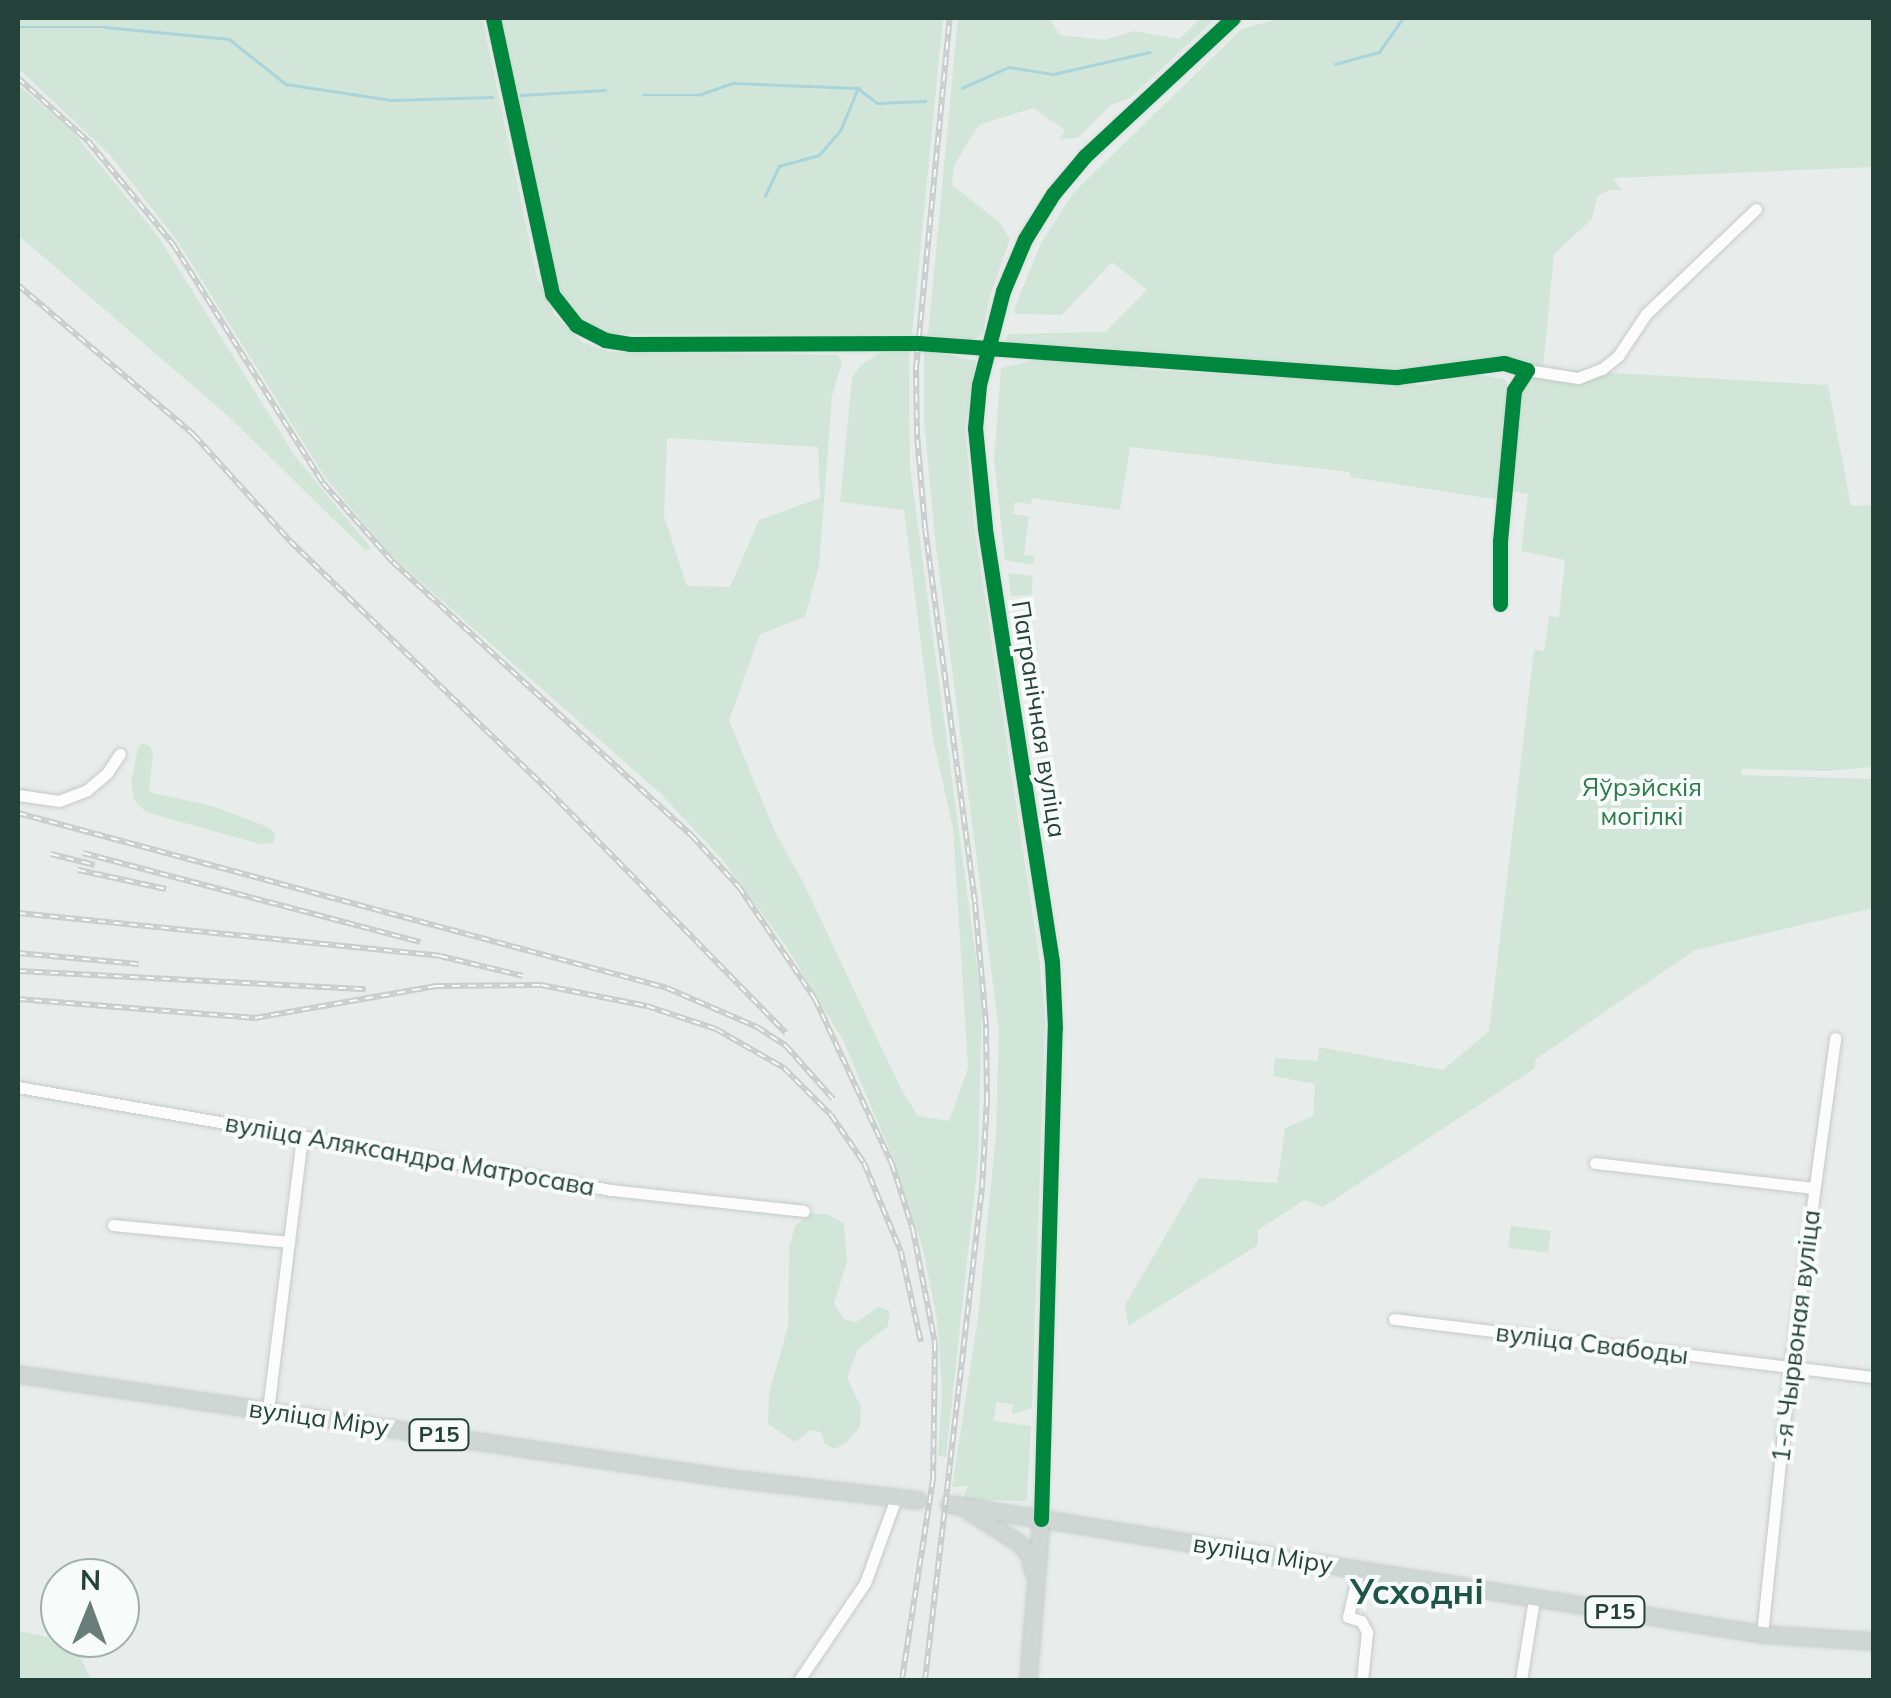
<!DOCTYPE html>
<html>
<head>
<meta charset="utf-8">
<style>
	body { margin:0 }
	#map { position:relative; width:1891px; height:1698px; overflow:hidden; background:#e8edeb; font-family:Mulish,sans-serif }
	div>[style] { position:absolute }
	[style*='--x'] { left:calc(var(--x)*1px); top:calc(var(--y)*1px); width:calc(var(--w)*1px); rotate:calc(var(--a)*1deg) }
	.green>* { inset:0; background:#d1e6d8; transform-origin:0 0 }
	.stream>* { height:2.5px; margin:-1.25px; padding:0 1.25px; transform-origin:1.25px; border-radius:1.25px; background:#a9d4db }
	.roads { filter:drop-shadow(0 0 2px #c5cac8) drop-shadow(0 0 2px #c5cac8) }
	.minor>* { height:11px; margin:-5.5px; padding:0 5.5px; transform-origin:5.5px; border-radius:5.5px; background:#fcfcfc }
	.major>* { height:15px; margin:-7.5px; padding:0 7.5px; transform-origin:7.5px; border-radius:7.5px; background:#cfd7d5 }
	.rail>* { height:6px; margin-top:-3px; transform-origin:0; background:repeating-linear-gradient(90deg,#f7fbf9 0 8px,#c9cdcc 0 16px); box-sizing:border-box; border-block:2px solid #c9cdcc }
	.cycleway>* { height:15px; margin:-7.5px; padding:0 7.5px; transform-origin:7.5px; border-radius:7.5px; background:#00873e }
	span { translate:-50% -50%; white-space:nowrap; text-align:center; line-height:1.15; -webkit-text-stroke:8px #f7fbf9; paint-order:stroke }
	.shield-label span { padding:2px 8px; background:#f7fbf9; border:2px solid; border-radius:8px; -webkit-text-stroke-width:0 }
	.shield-label { font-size:22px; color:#24423a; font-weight:700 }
	.street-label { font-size:25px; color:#24423a }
	.park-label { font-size:25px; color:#2d7a4b }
	.district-label { font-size:35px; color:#1f5548; font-weight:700 }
	.frame { position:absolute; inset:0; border:20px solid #24423a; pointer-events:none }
	.north { position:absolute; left:40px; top:1558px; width:100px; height:100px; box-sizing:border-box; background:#f7fbf9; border:2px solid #a3b1ad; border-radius:50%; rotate:1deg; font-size:28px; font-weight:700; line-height:40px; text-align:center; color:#24423a }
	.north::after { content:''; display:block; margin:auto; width:35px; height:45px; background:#697e78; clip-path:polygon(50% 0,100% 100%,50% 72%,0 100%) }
</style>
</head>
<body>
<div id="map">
	<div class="green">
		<i style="clip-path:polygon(evenodd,18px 18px,482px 18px,537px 277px,554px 314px,582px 342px,609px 352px,837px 355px,842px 362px,832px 396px,819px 566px,805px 617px,760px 634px,729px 720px,775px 832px,803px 882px,901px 1089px,918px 1116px,949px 1121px,968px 1068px,953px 828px,933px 739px,904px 510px,840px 502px,852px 378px,861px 365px,880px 353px,909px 351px,910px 466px,982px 1003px,978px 1160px,946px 1457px,938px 1456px,942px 1391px,937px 1319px,923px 1249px,889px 1149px,843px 1040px,786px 946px,721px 858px,661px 794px,390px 555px,325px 477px,176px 239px,110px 155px,18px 68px,18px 18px,667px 438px,818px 447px,820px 498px,759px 520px,730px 587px,687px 586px,664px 516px,667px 438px)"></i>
		<i style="clip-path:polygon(499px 18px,943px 18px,912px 335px,609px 334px,582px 322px,563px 296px,551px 269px)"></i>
		<i style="clip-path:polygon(958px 18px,1049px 18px,1060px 35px,1105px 40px,1134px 31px,1179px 39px,1201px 18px,1216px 18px,1130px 98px,1111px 105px,1078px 138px,1060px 139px,1065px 130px,1033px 108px,979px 125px,954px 165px,952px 185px,999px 222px,1010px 239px,989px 299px,983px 333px,972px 341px,928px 335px)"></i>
		<i style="clip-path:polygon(1281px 18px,1873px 18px,1873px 167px,1613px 178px,1622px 190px,1609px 190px,1597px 197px,1592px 219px,1554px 254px,1543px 369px,1828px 385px,1851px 506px,1873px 505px,1873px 767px,1827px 771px,1742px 769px,1741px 775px,1873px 779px,1873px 908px,1695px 950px,1536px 1059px,1534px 1069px,1323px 1207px,1304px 1200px,1258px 1230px,1258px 1245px,1128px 1326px,1125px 1305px,1199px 1178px,1277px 1183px,1285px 1128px,1313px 1116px,1315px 1084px,1273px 1076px,1275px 1058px,1318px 1061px,1319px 1047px,1443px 1070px,1489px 1031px,1534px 650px,1544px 651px,1549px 616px,1559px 617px,1565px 560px,1521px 551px,1528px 494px,1512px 491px,1520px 417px,1516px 367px,1423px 375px,1151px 358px,1096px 347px,1006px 346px,1007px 334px,1105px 332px,1147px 290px,1112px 262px,1062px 315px,1015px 314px,1014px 309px,1041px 243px,1074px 192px,1242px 29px)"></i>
		<i style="clip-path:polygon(18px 85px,70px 128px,158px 236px,295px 456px,371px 548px,366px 551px,228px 416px,18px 235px)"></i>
		<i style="clip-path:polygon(924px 349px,976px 361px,965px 427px,974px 526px,1039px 956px,1045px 1019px,1032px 1408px,1012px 1414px,1013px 1404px,996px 1402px,994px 1421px,1031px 1426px,1027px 1501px,962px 1500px,968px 1486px,952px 1487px,978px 1317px,996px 1134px,999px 1030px,936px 547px,924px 420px)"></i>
		<i style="clip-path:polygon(1099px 359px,1145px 370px,1425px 385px,1470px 374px,1505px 379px,1510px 395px,1500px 500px,1350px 477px,1350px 472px,1130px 447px,1120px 510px,1032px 498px,1031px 504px,1015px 502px,1013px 514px,1029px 516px,1024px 555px,1034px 556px,1033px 565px,1005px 560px,994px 459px,1001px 368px,1036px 360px)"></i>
		<i style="clip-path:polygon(1008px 573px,1033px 576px,1031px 595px,1011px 596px)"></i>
		<i style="clip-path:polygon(143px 743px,151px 747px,153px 756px,149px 792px,212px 806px,268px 827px,275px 833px,273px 843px,260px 844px,146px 812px,134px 800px,131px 783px,138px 747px)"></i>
		<i style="clip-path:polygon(811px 1214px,827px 1214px,844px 1223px,847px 1262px,834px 1303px,844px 1319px,856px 1322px,878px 1307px,890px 1311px,888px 1326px,858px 1349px,847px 1378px,861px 1407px,860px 1427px,845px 1444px,834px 1449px,824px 1443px,821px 1432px,811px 1430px,795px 1442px,768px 1424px,769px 1394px,788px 1326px,789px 1247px,795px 1226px)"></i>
		<i style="left:1511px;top:1226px;width:40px;height:22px;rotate:7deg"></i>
		<i style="clip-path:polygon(18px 1631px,73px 1642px,90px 1677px,104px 1680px,18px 1680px)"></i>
	</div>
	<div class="stream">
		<i style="--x:18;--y:27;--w:87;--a:0"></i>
		<i style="--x:105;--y:27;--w:125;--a:5.5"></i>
		<i style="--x:229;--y:39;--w:73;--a:38.3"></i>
		<i style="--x:286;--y:84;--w:106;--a:8.7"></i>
		<i style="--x:391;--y:100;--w:101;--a:-1.7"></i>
		<i style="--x:1335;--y:64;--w:46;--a:-15.3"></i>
		<i style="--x:1379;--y:52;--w:42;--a:-54.8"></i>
		<i style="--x:962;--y:88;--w:51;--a:-24.1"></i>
		<i style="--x:1009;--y:67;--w:45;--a:9"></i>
		<i style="--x:1053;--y:74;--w:99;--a:-12.8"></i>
		<i style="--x:521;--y:95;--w:84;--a:-3.4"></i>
		<i style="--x:643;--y:95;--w:55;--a:0"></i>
		<i style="--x:698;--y:95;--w:37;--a:-19"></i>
		<i style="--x:733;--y:83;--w:125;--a:2.3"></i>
		<i style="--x:858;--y:88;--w:24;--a:38"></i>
		<i style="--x:877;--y:103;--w:48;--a:-2.4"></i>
		<i style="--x:765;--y:196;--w:33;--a:-65"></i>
		<i style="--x:779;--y:166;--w:41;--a:-15.4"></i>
		<i style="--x:819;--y:155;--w:32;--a:-49"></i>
		<i style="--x:840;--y:131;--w:47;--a:-67.3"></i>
	</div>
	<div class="roads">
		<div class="minor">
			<i style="--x:493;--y:18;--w:282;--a:77.9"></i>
			<i style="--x:552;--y:294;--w:39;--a:52"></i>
			<i style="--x:576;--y:325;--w:33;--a:27"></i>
			<i style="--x:605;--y:340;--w:25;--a:9"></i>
			<i style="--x:630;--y:344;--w:288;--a:-0.2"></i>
			<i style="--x:918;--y:343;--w:480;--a:4.1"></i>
			<i style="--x:1397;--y:377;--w:108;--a:-7.5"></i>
			<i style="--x:1504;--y:363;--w:24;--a:17"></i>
			<i style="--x:1527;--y:370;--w:24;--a:123"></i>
			<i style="--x:1514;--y:390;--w:152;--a:95.3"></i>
			<i style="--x:1500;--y:541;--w:63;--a:90"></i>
			<i style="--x:1527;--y:370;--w:52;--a:8.9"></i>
			<i style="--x:1578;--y:378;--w:26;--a:-21"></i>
			<i style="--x:1602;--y:369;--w:21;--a:-39"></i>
			<i style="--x:1618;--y:356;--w:50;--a:-56.3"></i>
			<i style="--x:1646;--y:314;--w:152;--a:-43.7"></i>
			<i style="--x:18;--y:795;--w:41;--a:8.3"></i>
			<i style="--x:59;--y:801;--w:30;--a:-21"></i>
			<i style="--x:87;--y:790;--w:26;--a:-40"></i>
			<i style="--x:107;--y:773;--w:23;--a:-56"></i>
			<i style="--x:18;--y:1087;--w:602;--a:9.85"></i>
			<i style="--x:611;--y:1190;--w:194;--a:6.2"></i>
			<i style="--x:1595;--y:1163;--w:219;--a:6.5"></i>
			<i style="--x:113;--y:1225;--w:177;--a:5.5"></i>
			<i style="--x:1394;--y:1319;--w:483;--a:6.9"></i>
			<i style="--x:268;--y:1410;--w:275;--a:-82.9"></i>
			<i style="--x:1041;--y:1519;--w:491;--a:-88.4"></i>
			<i style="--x:1055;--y:1028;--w:66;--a:-92.6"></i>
			<i style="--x:1052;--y:962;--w:439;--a:-98.8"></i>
			<i style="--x:985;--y:528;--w:100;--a:-95.7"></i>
			<i style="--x:975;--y:428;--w:43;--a:-84.7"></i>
			<i style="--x:979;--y:385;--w:97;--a:-75.7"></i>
			<i style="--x:1003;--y:291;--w:56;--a:-67.1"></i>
			<i style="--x:1025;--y:239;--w:53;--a:-58.1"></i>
			<i style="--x:1053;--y:194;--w:50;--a:-49.9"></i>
			<i style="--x:1085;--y:156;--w:202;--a:-43"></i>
			<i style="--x:1359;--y:1570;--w:48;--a:103.2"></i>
			<i style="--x:1348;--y:1617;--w:14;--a:17"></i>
			<i style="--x:1361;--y:1621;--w:13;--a:61"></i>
			<i style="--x:1367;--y:1632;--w:48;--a:95.9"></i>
			<i style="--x:1762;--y:1634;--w:267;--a:-84"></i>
			<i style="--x:1790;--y:1368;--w:333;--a:-82.2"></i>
			<i style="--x:799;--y:1680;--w:117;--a:-55.8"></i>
			<i style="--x:865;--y:1583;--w:90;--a:-70"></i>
			<i style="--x:1521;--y:1680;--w:82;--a:-80.9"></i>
		</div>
		<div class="major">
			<i style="--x:18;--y:1374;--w:719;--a:8.32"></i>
			<i style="--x:729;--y:1478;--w:190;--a:6.6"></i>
			<i style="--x:949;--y:1504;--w:823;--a:9.08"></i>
			<i style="--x:1762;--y:1634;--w:112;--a:3.6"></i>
			<i style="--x:967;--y:1510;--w:62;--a:32.4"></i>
			<i style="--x:1019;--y:1543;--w:13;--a:48"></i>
			<i style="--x:1028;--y:1553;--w:22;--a:74"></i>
			<i style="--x:1028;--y:1680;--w:162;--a:-85.4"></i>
		</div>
	</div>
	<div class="rail">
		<i style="--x:18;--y:78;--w:94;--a:42"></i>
		<i style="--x:88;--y:141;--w:134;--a:50.5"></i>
		<i style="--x:173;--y:244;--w:282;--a:57.9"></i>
		<i style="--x:323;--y:483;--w:106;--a:48.5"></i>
		<i style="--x:393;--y:562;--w:406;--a:42.5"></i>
		<i style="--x:692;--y:836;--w:69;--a:47.3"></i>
		<i style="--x:739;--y:887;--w:135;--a:55.8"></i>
		<i style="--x:815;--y:999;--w:182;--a:65"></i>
		<i style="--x:892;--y:1164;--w:69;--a:72.3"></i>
		<i style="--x:913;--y:1230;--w:115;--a:79"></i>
		<i style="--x:935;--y:1343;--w:136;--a:90.8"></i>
		<i style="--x:933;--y:1479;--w:203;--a:98.8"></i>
		<i style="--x:18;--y:285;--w:231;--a:40.4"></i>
		<i style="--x:194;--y:435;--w:143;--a:47.8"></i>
		<i style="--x:290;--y:541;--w:361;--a:44"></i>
		<i style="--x:550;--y:792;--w:337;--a:45.6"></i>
		<i style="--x:18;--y:813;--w:672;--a:15.09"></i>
		<i style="--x:667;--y:988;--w:98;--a:23.4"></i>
		<i style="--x:757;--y:1027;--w:35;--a:33"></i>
		<i style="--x:786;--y:1046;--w:71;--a:48.4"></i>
		<i style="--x:83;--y:853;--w:349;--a:14.8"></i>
		<i style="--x:51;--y:854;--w:45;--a:14"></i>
		<i style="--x:78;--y:870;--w:90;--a:12.2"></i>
		<i style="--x:18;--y:913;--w:424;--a:5.8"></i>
		<i style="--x:440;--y:956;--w:85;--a:13.5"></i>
		<i style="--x:18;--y:953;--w:121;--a:5.2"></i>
		<i style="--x:18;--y:971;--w:348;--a:3"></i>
		<i style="--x:18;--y:999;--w:238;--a:4.6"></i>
		<i style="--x:255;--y:1018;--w:184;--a:-10"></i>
		<i style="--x:436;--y:986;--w:105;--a:-0.5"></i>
		<i style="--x:541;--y:985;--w:108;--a:11.2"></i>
		<i style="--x:647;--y:1006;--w:73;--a:18.4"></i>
		<i style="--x:716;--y:1029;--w:78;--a:29.8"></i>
		<i style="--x:784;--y:1068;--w:66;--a:45"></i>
		<i style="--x:831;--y:1115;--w:58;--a:55.5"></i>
		<i style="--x:864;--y:1163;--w:96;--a:67.4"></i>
		<i style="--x:901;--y:1252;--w:92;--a:77.5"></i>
		<i style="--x:925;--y:1680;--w:496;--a:-83.4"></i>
		<i style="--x:982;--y:1187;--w:87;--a:-86.7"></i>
		<i style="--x:987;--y:1100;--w:76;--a:-90.8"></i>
		<i style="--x:986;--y:1024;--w:122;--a:-95.2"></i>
		<i style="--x:975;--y:902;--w:377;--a:-97.6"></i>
		<i style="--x:925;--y:528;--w:94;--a:-94.9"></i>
		<i style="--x:917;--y:434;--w:66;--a:-90.9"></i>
		<i style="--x:916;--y:368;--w:352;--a:-84.5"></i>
	</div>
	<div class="cycleway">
		<i style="--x:493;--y:18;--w:282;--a:77.9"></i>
		<i style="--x:552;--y:294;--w:39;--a:52"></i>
		<i style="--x:576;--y:325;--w:33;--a:27"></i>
		<i style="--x:605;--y:340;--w:25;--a:9"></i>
		<i style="--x:630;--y:344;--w:288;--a:-0.2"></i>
		<i style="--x:918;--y:343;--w:480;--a:4.1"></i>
		<i style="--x:1397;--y:377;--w:108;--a:-7.5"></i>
		<i style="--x:1504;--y:363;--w:24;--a:17"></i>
		<i style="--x:1527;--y:370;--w:24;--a:123"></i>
		<i style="--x:1514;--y:390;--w:152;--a:95.3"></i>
		<i style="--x:1500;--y:541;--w:63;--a:90"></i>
		<i style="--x:1041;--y:1519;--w:491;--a:-88.4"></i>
		<i style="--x:1055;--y:1028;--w:66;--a:-92.6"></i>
		<i style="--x:1052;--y:962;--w:439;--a:-98.8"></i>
		<i style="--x:985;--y:528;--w:100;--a:-95.7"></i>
		<i style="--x:975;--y:428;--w:43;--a:-84.7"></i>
		<i style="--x:979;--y:385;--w:97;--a:-75.7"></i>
		<i style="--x:1003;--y:291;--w:56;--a:-67.1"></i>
		<i style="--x:1025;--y:239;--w:53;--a:-58.1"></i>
		<i style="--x:1053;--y:194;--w:50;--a:-49.9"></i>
		<i style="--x:1085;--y:156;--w:202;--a:-43"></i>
	</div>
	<div class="shield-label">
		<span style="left:439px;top:1435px">Р15</span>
		<span style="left:1615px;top:1612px">Р15</span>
	</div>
	<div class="street-label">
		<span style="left:1039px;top:719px;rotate:81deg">Пагранічная вуліца</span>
		<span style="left:410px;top:1155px;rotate:10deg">вуліца Аляксандра Матросава</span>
		<span style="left:1796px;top:1336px;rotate:-83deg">1-я Чырвоная вуліца</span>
		<span style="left:1592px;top:1344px;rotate:7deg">вуліца Свабоды</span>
		<span style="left:319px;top:1418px;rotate:8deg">вуліца Міру</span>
		<span style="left:1263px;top:1554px;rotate:9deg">вуліца Міру</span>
	</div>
	<div class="park-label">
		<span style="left:1642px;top:802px">Яўрэйскія<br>могілкі</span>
	</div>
	<div class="district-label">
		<span style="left:1417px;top:1591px">Усходні</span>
	</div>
	<div class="frame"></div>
	<div class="north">N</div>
</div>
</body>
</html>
